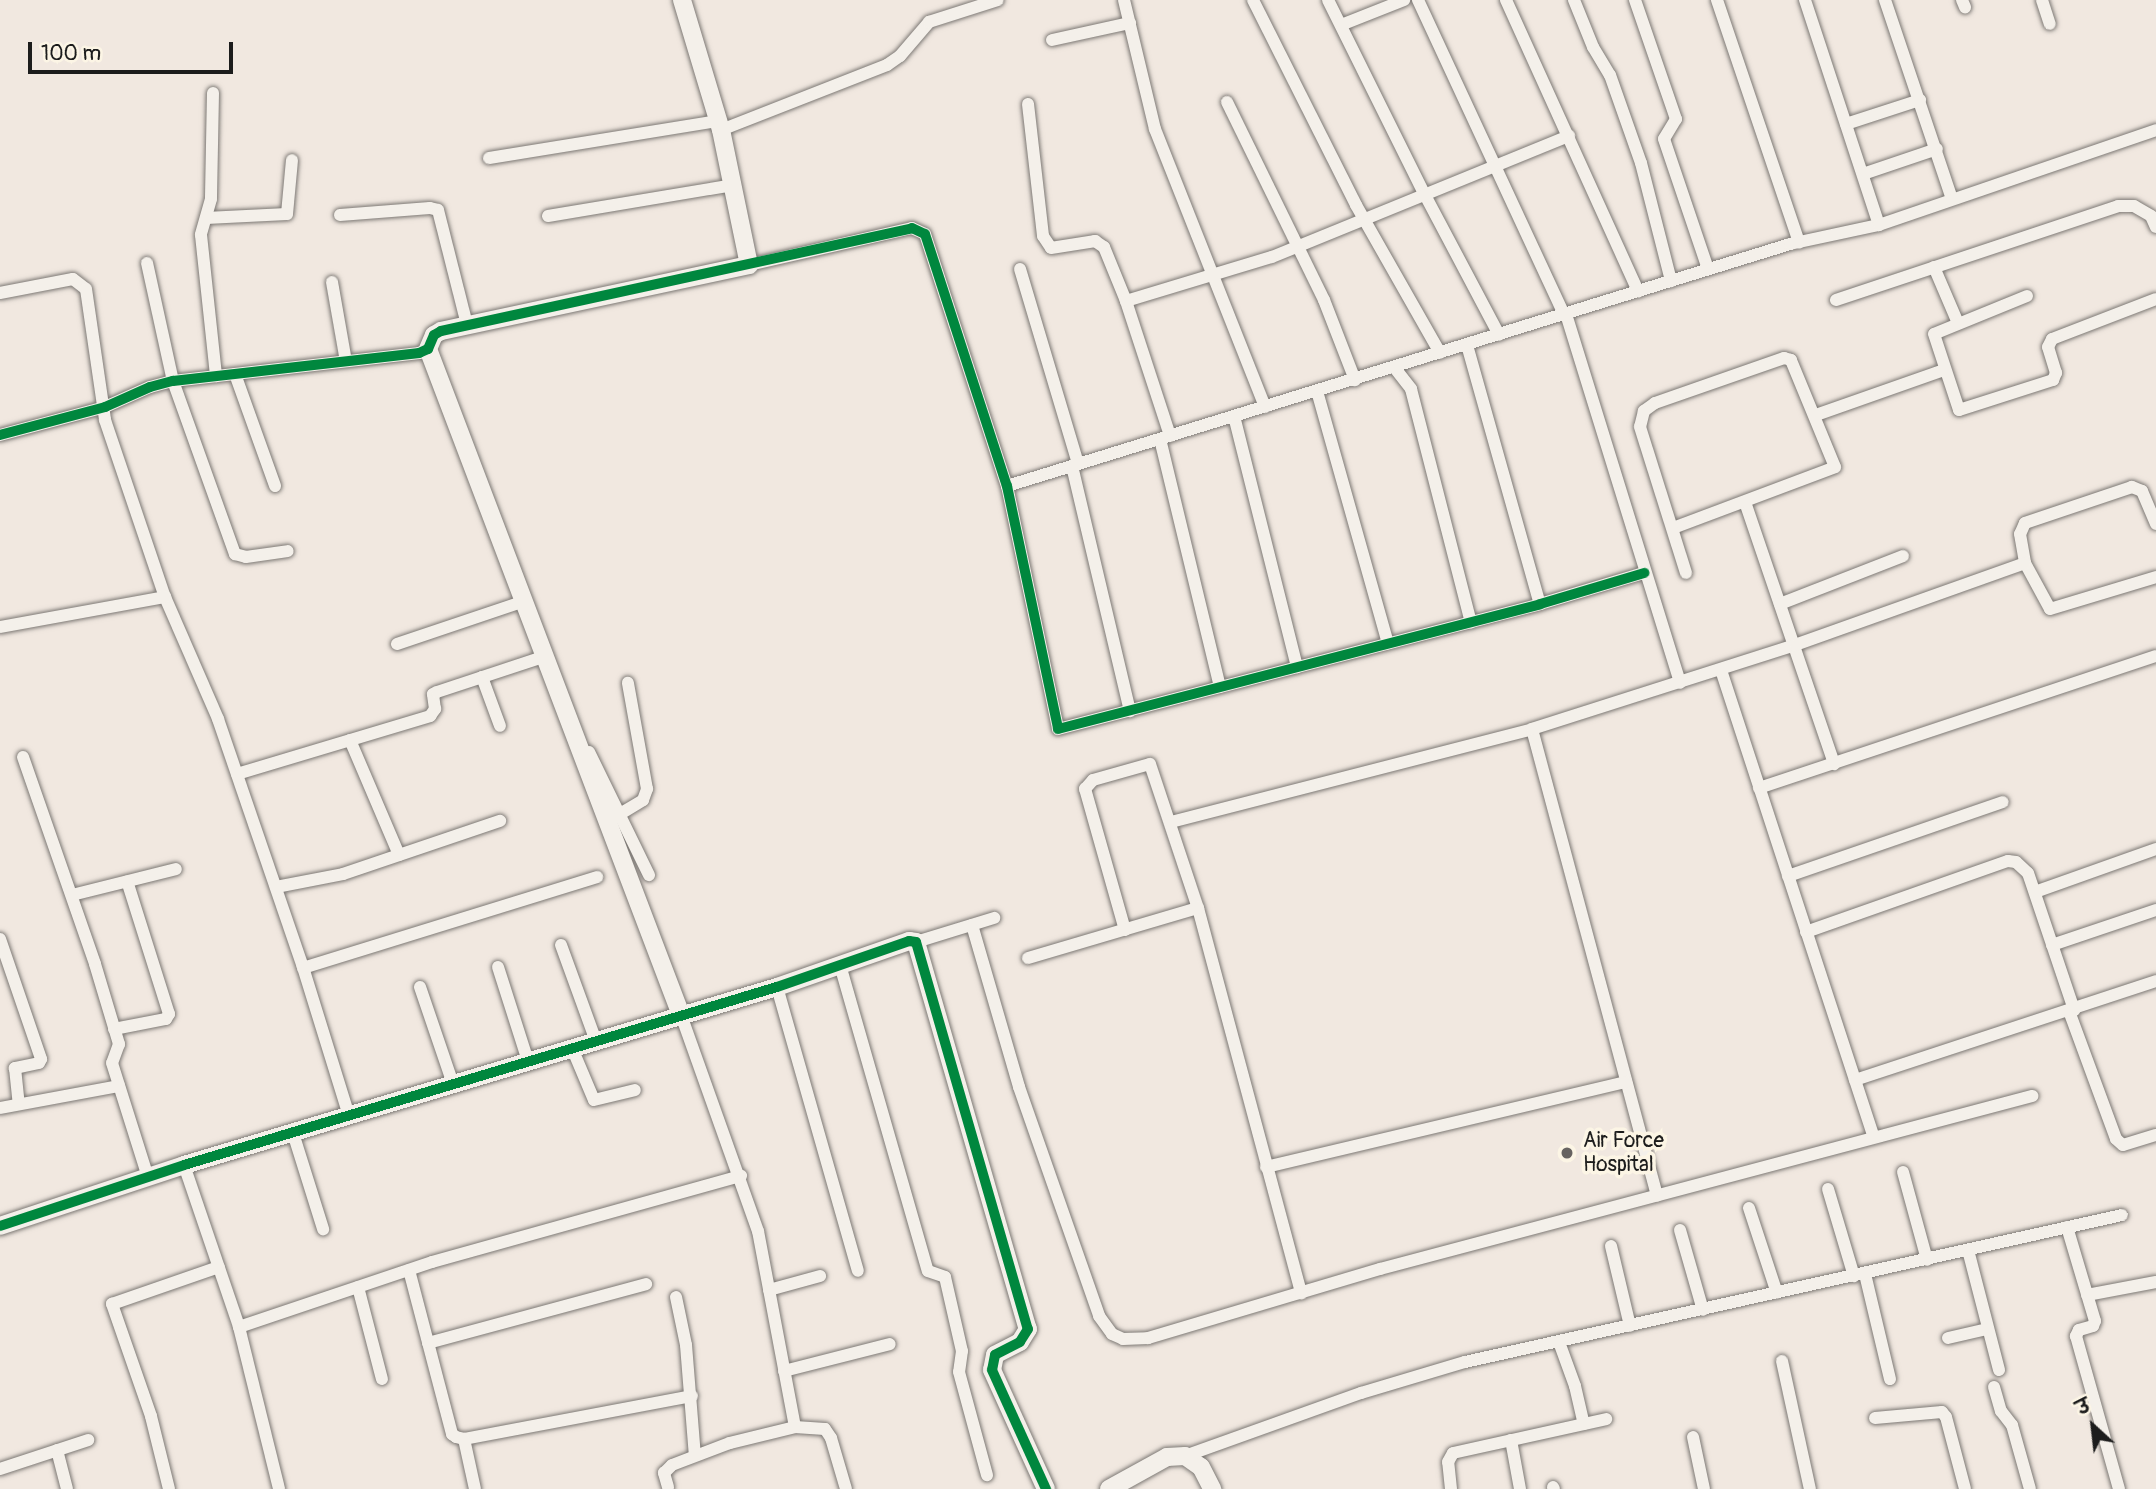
<!DOCTYPE html>
<html>
<head>
<meta charset="utf-8">
<style>
	body { margin:0 }
	#map { position:relative; width:2156px; height:1489px; overflow:hidden; background:#f1e8e0; font-family:Pangolin,"Playpen Sans Deva",sans-serif }
	div>[style] { position:absolute }
	[style*='--x'] { left:calc(var(--x)*1px); top:calc(var(--y)*1px); width:calc(var(--w)*1px); rotate:calc(var(--a)*1deg) }
	.roads { filter:drop-shadow(0 0 2px #7c7874) drop-shadow(0 0 2px #7c7874) }
	.street>* { height:12px; margin:-6px; padding:0 6px; transform-origin:6px; border-radius:6px; background:#f4f0ea }
	.secondary>* { height:18px; margin:-9px; padding:0 9px; transform-origin:9px; border-radius:9px; background:#f4f0ea }
	.cycleway>* { height:10px; margin:-5px; padding:0 5px; transform-origin:5px; border-radius:5px; background:#00873e }
	.dots>* { width:19px; height:19px; translate:-50% -50%; box-sizing:border-box; border:4px solid #fcf5e5; border-radius:50% }
	span { translate:-50% -50%; white-space:nowrap; text-align:center; line-height:1.15; -webkit-text-stroke:7px #fcf5e5; paint-order:stroke }
	.poi-label { font-size:21px; color:#1c1c1c }
	.left { translate:0 -50%; text-align:left }
	.north { position:absolute; left:2058px; top:1391px; width:70px; height:70px; -webkit-text-stroke:5px #fcf5e5; paint-order:stroke; rotate:333deg; font-size:19px; font-weight:700; line-height:28px; text-align:center; color:#1c1c1c }
	.north::after { content:''; display:block; margin:auto; width:24px; height:32px; background:#1c1c1c; clip-path:polygon(50% 0,100% 100%,50% 72%,0 100%) }
	.scale { position:absolute; left:28px; top:42px; width:205px; height:32px; box-sizing:border-box; border:4px solid #1c1c1c; border-top:0; padding-left:9px; font-size:21px; line-height:24px; white-space:nowrap; color:#1c1c1c; -webkit-text-stroke:5px #fcf5e5; paint-order:stroke }
</style>
</head>
<body>
<div id="map">
	<div class="roads">
		<div class="street">
			<i style="--x:1124;--y:0;--w:133;--a:76.5"></i>
			<i style="--x:1155;--y:129;--w:299;--a:68.4"></i>
			<i style="--x:1253;--y:0;--w:229;--a:63.3"></i>
			<i style="--x:1356;--y:205;--w:170;--a:60.4"></i>
			<i style="--x:1328;--y:0;--w:218;--a:63.6"></i>
			<i style="--x:1425;--y:195;--w:158;--a:62.1"></i>
			<i style="--x:1418;--y:0;--w:346;--a:65.1"></i>
			<i style="--x:1506;--y:0;--w:320;--a:65.6"></i>
			<i style="--x:1574;--y:0;--w:51;--a:68"></i>
			<i style="--x:1593;--y:47;--w:33;--a:59"></i>
			<i style="--x:1610;--y:75;--w:93;--a:70.6"></i>
			<i style="--x:1641;--y:163;--w:122;--a:75.7"></i>
			<i style="--x:1635;--y:0;--w:126;--a:71"></i>
			<i style="--x:1676;--y:119;--w:23;--a:121"></i>
			<i style="--x:1664;--y:139;--w:137;--a:71.3"></i>
			<i style="--x:1717;--y:0;--w:256;--a:71.3"></i>
			<i style="--x:1805;--y:0;--w:237;--a:71.8"></i>
			<i style="--x:1885;--y:0;--w:210;--a:71.4"></i>
			<i style="--x:1962;--y:0;--w:8;--a:67"></i>
			<i style="--x:2042;--y:0;--w:25;--a:72"></i>
			<i style="--x:1341;--y:25;--w:68;--a:-21.6"></i>
			<i style="--x:1052;--y:40;--w:80;--a:-12.3"></i>
			<i style="--x:213;--y:93;--w:106;--a:91.1"></i>
			<i style="--x:211;--y:199;--w:37;--a:106"></i>
			<i style="--x:201;--y:235;--w:142;--a:83.9"></i>
			<i style="--x:1227;--y:102;--w:220;--a:63.9"></i>
			<i style="--x:1324;--y:300;--w:86;--a:68.8"></i>
			<i style="--x:1028;--y:104;--w:133;--a:83.5"></i>
			<i style="--x:1043;--y:236;--w:14;--a:56"></i>
			<i style="--x:1051;--y:248;--w:45;--a:-9"></i>
			<i style="--x:1095;--y:241;--w:11;--a:34"></i>
			<i style="--x:1104;--y:247;--w:58;--a:67.8"></i>
			<i style="--x:1126;--y:301;--w:142;--a:71.9"></i>
			<i style="--x:1846;--y:124;--w:78;--a:-18"></i>
			<i style="--x:721;--y:130;--w:178;--a:-21.4"></i>
			<i style="--x:887;--y:65;--w:16;--a:-35"></i>
			<i style="--x:900;--y:56;--w:45;--a:-49.5"></i>
			<i style="--x:929;--y:22;--w:72;--a:-17.7"></i>
			<i style="--x:489;--y:158;--w:231;--a:-9.2"></i>
			<i style="--x:1863;--y:174;--w:78;--a:-18.7"></i>
			<i style="--x:340;--y:215;--w:90;--a:-4.4"></i>
			<i style="--x:430;--y:208;--w:8;--a:14"></i>
			<i style="--x:438;--y:210;--w:119;--a:75.8"></i>
			<i style="--x:548;--y:216;--w:189;--a:-9.5"></i>
			<i style="--x:206;--y:218;--w:81;--a:-2.8"></i>
			<i style="--x:287;--y:214;--w:54;--a:-84.7"></i>
			<i style="--x:147;--y:263;--w:121;--a:77.6"></i>
			<i style="--x:173;--y:381;--w:184;--a:70.3"></i>
			<i style="--x:235;--y:554;--w:11;--a:15"></i>
			<i style="--x:246;--y:557;--w:42;--a:-8.1"></i>
			<i style="--x:749;--y:265;--w:167;--a:-12.8"></i>
			<i style="--x:912;--y:228;--w:14;--a:25"></i>
			<i style="--x:925;--y:234;--w:265;--a:72"></i>
			<i style="--x:1007;--y:486;--w:248;--a:78.1"></i>
			<i style="--x:1058;--y:729;--w:498;--a:-14.5"></i>
			<i style="--x:1540;--y:604;--w:109;--a:-16.6"></i>
			<i style="--x:1934;--y:267;--w:61;--a:66.8"></i>
			<i style="--x:1020;--y:269;--w:203;--a:73.4"></i>
			<i style="--x:332;--y:282;--w:80;--a:80"></i>
			<i style="--x:0;--y:293;--w:74;--a:-10.9"></i>
			<i style="--x:73;--y:279;--w:16;--a:38"></i>
			<i style="--x:86;--y:289;--w:132;--a:81.7"></i>
			<i style="--x:105;--y:420;--w:187;--a:71.3"></i>
			<i style="--x:165;--y:597;--w:133;--a:66.5"></i>
			<i style="--x:218;--y:719;--w:259;--a:71.1"></i>
			<i style="--x:302;--y:964;--w:159;--a:72.8"></i>
			<i style="--x:2027;--y:296;--w:100;--a:157.8"></i>
			<i style="--x:1934;--y:334;--w:80;--a:71.8"></i>
			<i style="--x:1959;--y:410;--w:99;--a:-17.7"></i>
			<i style="--x:2053;--y:380;--w:8;--a:-67"></i>
			<i style="--x:2056;--y:373;--w:27;--a:-107"></i>
			<i style="--x:2048;--y:347;--w:9;--a:-63"></i>
			<i style="--x:2052;--y:339;--w:111;--a:-21"></i>
			<i style="--x:1836;--y:300;--w:297;--a:-18.4"></i>
			<i style="--x:2118;--y:206;--w:16;--a:0"></i>
			<i style="--x:2134;--y:206;--w:20;--a:30"></i>
			<i style="--x:2151;--y:216;--w:12;--a:66"></i>
			<i style="--x:1126;--y:301;--w:152;--a:-16.8"></i>
			<i style="--x:1272;--y:257;--w:321;--a:-22.2"></i>
			<i style="--x:1566;--y:314;--w:386;--a:72.8"></i>
			<i style="--x:1467;--y:345;--w:269;--a:74.3"></i>
			<i style="--x:1394;--y:367;--w:28;--a:52"></i>
			<i style="--x:1411;--y:389;--w:241;--a:75.6"></i>
			<i style="--x:235;--y:374;--w:119;--a:70.3"></i>
			<i style="--x:1317;--y:391;--w:262;--a:74.3"></i>
			<i style="--x:1816;--y:415;--w:136;--a:-19.4"></i>
			<i style="--x:1234;--y:416;--w:259;--a:75.9"></i>
			<i style="--x:0;--y:435;--w:109;--a:-14.9"></i>
			<i style="--x:105;--y:407;--w:49;--a:-24"></i>
			<i style="--x:150;--y:387;--w:24;--a:-15"></i>
			<i style="--x:173;--y:381;--w:248;--a:-6.5"></i>
			<i style="--x:419;--y:353;--w:10;--a:-24"></i>
			<i style="--x:1160;--y:439;--w:255;--a:76.4"></i>
			<i style="--x:1072;--y:466;--w:252;--a:76.7"></i>
			<i style="--x:1007;--y:486;--w:820;--a:-17.17"></i>
			<i style="--x:1790;--y:244;--w:91;--a:-12.1"></i>
			<i style="--x:1879;--y:225;--w:293;--a:-18.9"></i>
			<i style="--x:1745;--y:502;--w:277;--a:71.2"></i>
			<i style="--x:2156;--y:524;--w:36;--a:-113"></i>
			<i style="--x:2142;--y:491;--w:11;--a:-158"></i>
			<i style="--x:2132;--y:487;--w:113;--a:161.4"></i>
			<i style="--x:2025;--y:523;--w:12;--a:114"></i>
			<i style="--x:2020;--y:534;--w:29;--a:80"></i>
			<i style="--x:2025;--y:563;--w:52;--a:61.5"></i>
			<i style="--x:2050;--y:609;--w:111;--a:-16.8"></i>
			<i style="--x:1673;--y:528;--w:173;--a:-20.6"></i>
			<i style="--x:1835;--y:467;--w:116;--a:-112.4"></i>
			<i style="--x:1791;--y:360;--w:7;--a:-164"></i>
			<i style="--x:1784;--y:358;--w:137;--a:160.8"></i>
			<i style="--x:1655;--y:403;--w:14;--a:144"></i>
			<i style="--x:1644;--y:411;--w:16;--a:104"></i>
			<i style="--x:1640;--y:427;--w:153;--a:72.5"></i>
			<i style="--x:1780;--y:604;--w:132;--a:-21.3"></i>
			<i style="--x:0;--y:627;--w:168;--a:-10.3"></i>
			<i style="--x:397;--y:644;--w:132;--a:-18.6"></i>
			<i style="--x:1721;--y:670;--w:491;--a:71.9"></i>
			<i style="--x:482;--y:677;--w:52;--a:69.8"></i>
			<i style="--x:1532;--y:729;--w:483;--a:75"></i>
			<i style="--x:350;--y:740;--w:125;--a:66.9"></i>
			<i style="--x:589;--y:752;--w:137;--a:64"></i>
			<i style="--x:23;--y:757;--w:219;--a:70.8"></i>
			<i style="--x:95;--y:964;--w:84;--a:73.3"></i>
			<i style="--x:119;--y:1044;--w:20;--a:110"></i>
			<i style="--x:112;--y:1063;--w:120;--a:72.5"></i>
			<i style="--x:237;--y:774;--w:202;--a:-16.7"></i>
			<i style="--x:430;--y:716;--w:9;--a:-54"></i>
			<i style="--x:435;--y:709;--w:15;--a:-98"></i>
			<i style="--x:433;--y:694;--w:4;--a:-27"></i>
			<i style="--x:437;--y:692;--w:112;--a:-18.3"></i>
			<i style="--x:1759;--y:788;--w:418;--a:-18.4"></i>
			<i style="--x:620;--y:814;--w:27;--a:-31"></i>
			<i style="--x:643;--y:800;--w:12;--a:-70"></i>
			<i style="--x:647;--y:789;--w:108;--a:-100.2"></i>
			<i style="--x:1171;--y:822;--w:373;--a:-14.4"></i>
			<i style="--x:1532;--y:729;--w:276;--a:-17.7"></i>
			<i style="--x:1795;--y:645;--w:244;--a:-19.6"></i>
			<i style="--x:1788;--y:876;--w:227;--a:-19"></i>
			<i style="--x:276;--y:887;--w:68;--a:-11"></i>
			<i style="--x:343;--y:874;--w:166;--a:-18.7"></i>
			<i style="--x:2035;--y:892;--w:128;--a:-19.6"></i>
			<i style="--x:72;--y:895;--w:107;--a:-14"></i>
			<i style="--x:972;--y:925;--w:169;--a:73.8"></i>
			<i style="--x:1019;--y:1087;--w:243;--a:70.7"></i>
			<i style="--x:1099;--y:1316;--w:22;--a:54"></i>
			<i style="--x:1112;--y:1334;--w:12;--a:24"></i>
			<i style="--x:1123;--y:1339;--w:25;--a:-2"></i>
			<i style="--x:1148;--y:1338;--w:242;--a:-16.6"></i>
			<i style="--x:1380;--y:1269;--w:675;--a:-14.86"></i>
			<i style="--x:1125;--y:930;--w:147;--a:-105.8"></i>
			<i style="--x:1085;--y:789;--w:12;--a:-48"></i>
			<i style="--x:1093;--y:780;--w:59;--a:-15.7"></i>
			<i style="--x:1150;--y:764;--w:152;--a:71.6"></i>
			<i style="--x:1198;--y:908;--w:399;--a:75"></i>
			<i style="--x:1806;--y:932;--w:214;--a:-19.4"></i>
			<i style="--x:2008;--y:861;--w:8;--a:7"></i>
			<i style="--x:2016;--y:862;--w:16;--a:43"></i>
			<i style="--x:2028;--y:873;--w:145;--a:71.4"></i>
			<i style="--x:0;--y:939;--w:127;--a:71.1"></i>
			<i style="--x:41;--y:1059;--w:4;--a:117"></i>
			<i style="--x:39;--y:1063;--w:25;--a:168"></i>
			<i style="--x:15;--y:1068;--w:36;--a:84"></i>
			<i style="--x:916;--y:942;--w:82;--a:-17.1"></i>
			<i style="--x:561;--y:945;--w:102;--a:70"></i>
			<i style="--x:2052;--y:945;--w:110;--a:-18.6"></i>
			<i style="--x:1028;--y:958;--w:177;--a:-16.4"></i>
			<i style="--x:840;--y:965;--w:318;--a:74"></i>
			<i style="--x:928;--y:1271;--w:18;--a:19"></i>
			<i style="--x:945;--y:1277;--w:76;--a:77.1"></i>
			<i style="--x:962;--y:1351;--w:21;--a:98"></i>
			<i style="--x:959;--y:1372;--w:107;--a:74.8"></i>
			<i style="--x:498;--y:967;--w:99;--a:72.3"></i>
			<i style="--x:303;--y:968;--w:308;--a:-17.2"></i>
			<i style="--x:420;--y:987;--w:102;--a:71.2"></i>
			<i style="--x:777;--y:987;--w:295;--a:74.1"></i>
			<i style="--x:2069;--y:1011;--w:136;--a:69.8"></i>
			<i style="--x:2116;--y:1139;--w:9;--a:41"></i>
			<i style="--x:2123;--y:1145;--w:34;--a:-17"></i>
			<i style="--x:681;--y:1015;--w:229;--a:70.4"></i>
			<i style="--x:758;--y:1231;--w:199;--a:79.3"></i>
			<i style="--x:795;--y:1427;--w:30;--a:4"></i>
			<i style="--x:825;--y:1429;--w:11;--a:56"></i>
			<i style="--x:831;--y:1438;--w:53;--a:73.6"></i>
			<i style="--x:114;--y:1029;--w:53;--a:-10.9"></i>
			<i style="--x:166;--y:1019;--w:6;--a:-59"></i>
			<i style="--x:169;--y:1014;--w:139;--a:-107.5"></i>
			<i style="--x:572;--y:1048;--w:56;--a:67.1"></i>
			<i style="--x:594;--y:1100;--w:42;--a:-13.7"></i>
			<i style="--x:1855;--y:1080;--w:317;--a:-18.2"></i>
			<i style="--x:0;--y:1108;--w:121;--a:-10.5"></i>
			<i style="--x:293;--y:1133;--w:101;--a:72.6"></i>
			<i style="--x:184;--y:1165;--w:171;--a:71.2"></i>
			<i style="--x:239;--y:1327;--w:167;--a:76.1"></i>
			<i style="--x:1266;--y:1167;--w:370;--a:-13.3"></i>
			<i style="--x:1903;--y:1172;--w:91;--a:74.7"></i>
			<i style="--x:1828;--y:1189;--w:91;--a:73.4"></i>
			<i style="--x:1749;--y:1208;--w:89;--a:71.8"></i>
			<i style="--x:2067;--y:1227;--w:98;--a:73.4"></i>
			<i style="--x:2095;--y:1321;--w:5;--a:112"></i>
			<i style="--x:2093;--y:1326;--w:15;--a:164"></i>
			<i style="--x:2079;--y:1330;--w:7;--a:117"></i>
			<i style="--x:2076;--y:1336;--w:159;--a:74.3"></i>
			<i style="--x:1680;--y:1230;--w:83;--a:74"></i>
			<i style="--x:1611;--y:1246;--w:82;--a:76.6"></i>
			<i style="--x:1968;--y:1250;--w:124;--a:75.5"></i>
			<i style="--x:409;--y:1270;--w:170;--a:75.3"></i>
			<i style="--x:452;--y:1434;--w:5;--a:37"></i>
			<i style="--x:456;--y:1437;--w:8;--a:14"></i>
			<i style="--x:464;--y:1439;--w:232;--a:-10.7"></i>
			<i style="--x:1865;--y:1274;--w:108;--a:76.6"></i>
			<i style="--x:358;--y:1287;--w:95;--a:75.4"></i>
			<i style="--x:769;--y:1290;--w:53;--a:-15.4"></i>
			<i style="--x:2087;--y:1295;--w:70;--a:-10.7"></i>
			<i style="--x:676;--y:1297;--w:49;--a:78.2"></i>
			<i style="--x:686;--y:1345;--w:111;--a:85.4"></i>
			<i style="--x:239;--y:1327;--w:204;--a:-18.6"></i>
			<i style="--x:432;--y:1262;--w:321;--a:-15.6"></i>
			<i style="--x:1948;--y:1338;--w:39;--a:-13"></i>
			<i style="--x:1559;--y:1342;--w:47;--a:70"></i>
			<i style="--x:1575;--y:1386;--w:39;--a:77"></i>
			<i style="--x:428;--y:1343;--w:226;--a:-15.1"></i>
			<i style="--x:1782;--y:1361;--w:131;--a:77.7"></i>
			<i style="--x:784;--y:1371;--w:109;--a:-14.3"></i>
			<i style="--x:1994;--y:1387;--w:25;--a:74"></i>
			<i style="--x:2001;--y:1411;--w:18;--a:52"></i>
			<i style="--x:2012;--y:1425;--w:66;--a:74.3"></i>
			<i style="--x:1875;--y:1418;--w:67;--a:-5.1"></i>
			<i style="--x:1942;--y:1412;--w:6;--a:51"></i>
			<i style="--x:1946;--y:1417;--w:74;--a:75.2"></i>
			<i style="--x:1693;--y:1437;--w:53;--a:78.1"></i>
			<i style="--x:464;--y:1439;--w:51;--a:77.6"></i>
			<i style="--x:1511;--y:1440;--w:50;--a:79.6"></i>
			<i style="--x:57;--y:1450;--w:40;--a:75.6"></i>
			<i style="--x:1185;--y:1456;--w:187;--a:-19.7"></i>
			<i style="--x:1361;--y:1393;--w:109;--a:-16.6"></i>
			<i style="--x:1465;--y:1362;--w:673;--a:-12.61"></i>
			<i style="--x:0;--y:1469;--w:93;--a:-18.2"></i>
			<i style="--x:668;--y:1487;--w:15;--a:-106"></i>
			<i style="--x:664;--y:1473;--w:11;--a:-45"></i>
			<i style="--x:672;--y:1465;--w:62;--a:-20.8"></i>
			<i style="--x:730;--y:1443;--w:67;--a:-13.8"></i>
			<i style="--x:1553;--y:1487;--w:2;--a:63"></i>
			<i style="--x:169;--y:1489;--w:75;--a:-103.9"></i>
			<i style="--x:151;--y:1416;--w:119;--a:-109.2"></i>
			<i style="--x:112;--y:1304;--w:113;--a:-19.1"></i>
			<i style="--x:1451;--y:1489;--w:27;--a:-96"></i>
			<i style="--x:1448;--y:1462;--w:10;--a:-61"></i>
			<i style="--x:1453;--y:1453;--w:157;--a:-12.5"></i>
		</div>
		<div class="secondary">
			<i style="--x:681;--y:1015;--w:712;--a:-110.8"></i>
			<i style="--x:428;--y:349;--w:15;--a:-67"></i>
			<i style="--x:434;--y:335;--w:8;--a:-30"></i>
			<i style="--x:441;--y:331;--w:315;--a:-12.1"></i>
			<i style="--x:749;--y:265;--w:138;--a:-101.7"></i>
			<i style="--x:721;--y:130;--w:136;--a:-106.7"></i>
			<i style="--x:0;--y:1226;--w:194;--a:-18.3"></i>
			<i style="--x:184;--y:1165;--w:619;--a:-16.71"></i>
			<i style="--x:777;--y:987;--w:140;--a:-19.2"></i>
			<i style="--x:909;--y:941;--w:7;--a:8"></i>
			<i style="--x:916;--y:942;--w:403;--a:73.9"></i>
			<i style="--x:1028;--y:1329;--w:15;--a:122"></i>
			<i style="--x:1020;--y:1342;--w:28;--a:153"></i>
			<i style="--x:995;--y:1355;--w:15;--a:101"></i>
			<i style="--x:992;--y:1370;--w:131;--a:65.6"></i>
			<i style="--x:1109;--y:1489;--w:66;--a:-28.9"></i>
			<i style="--x:1167;--y:1457;--w:18;--a:-3"></i>
			<i style="--x:1185;--y:1456;--w:19;--a:35"></i>
			<i style="--x:1201;--y:1467;--w:25;--a:63"></i>
		</div>
	</div>
	<div class="cycleway">
		<i style="--x:0;--y:435;--w:109;--a:-14.9"></i>
		<i style="--x:105;--y:407;--w:49;--a:-24"></i>
		<i style="--x:150;--y:387;--w:24;--a:-15"></i>
		<i style="--x:173;--y:381;--w:248;--a:-6.5"></i>
		<i style="--x:419;--y:353;--w:10;--a:-24"></i>
		<i style="--x:428;--y:349;--w:15;--a:-67"></i>
		<i style="--x:434;--y:335;--w:8;--a:-30"></i>
		<i style="--x:441;--y:331;--w:482;--a:-12.3"></i>
		<i style="--x:912;--y:228;--w:14;--a:25"></i>
		<i style="--x:925;--y:234;--w:265;--a:72"></i>
		<i style="--x:1007;--y:486;--w:248;--a:78.1"></i>
		<i style="--x:1058;--y:729;--w:498;--a:-14.5"></i>
		<i style="--x:1540;--y:604;--w:109;--a:-16.6"></i>
		<i style="--x:0;--y:1226;--w:194;--a:-18.3"></i>
		<i style="--x:184;--y:1165;--w:619;--a:-16.71"></i>
		<i style="--x:777;--y:987;--w:140;--a:-19.2"></i>
		<i style="--x:909;--y:941;--w:7;--a:8"></i>
		<i style="--x:916;--y:942;--w:403;--a:73.9"></i>
		<i style="--x:1028;--y:1329;--w:15;--a:122"></i>
		<i style="--x:1020;--y:1342;--w:28;--a:153"></i>
		<i style="--x:995;--y:1355;--w:15;--a:101"></i>
		<i style="--x:992;--y:1370;--w:131;--a:65.6"></i>
	</div>
	<div class="dots">
		<i style="left:1567px;top:1153px;background:#676361"></i>
	</div>
	<div class="poi-label">
		<span class="left" style="left:1583px;top:1153px">Air Force<br>Hospital</span>
	</div>
	<div class="north">उ</div>
	<div class="scale">100 m</div>
</div>
</body>
</html>
